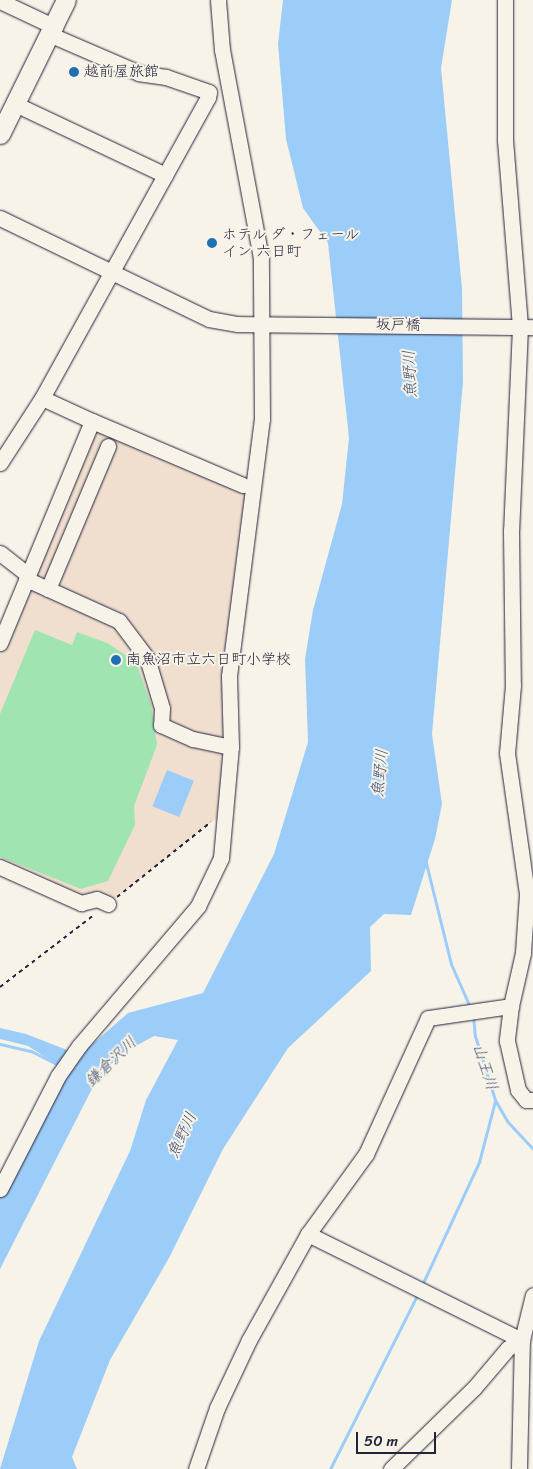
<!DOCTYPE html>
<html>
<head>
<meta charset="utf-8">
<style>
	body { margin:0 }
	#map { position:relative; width:533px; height:1469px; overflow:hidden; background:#f7f3e8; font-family:Sriracha,"Klee One",sans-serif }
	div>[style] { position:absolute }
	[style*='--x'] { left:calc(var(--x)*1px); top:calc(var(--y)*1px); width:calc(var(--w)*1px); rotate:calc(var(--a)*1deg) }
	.built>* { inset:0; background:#f0decf }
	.green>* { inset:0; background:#a0e5b1 }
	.water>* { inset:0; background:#9ccdf8; transform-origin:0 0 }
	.stream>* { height:3px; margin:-1.5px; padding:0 1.5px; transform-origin:1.5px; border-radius:1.5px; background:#9ccdf8 }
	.path>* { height:2px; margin-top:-1px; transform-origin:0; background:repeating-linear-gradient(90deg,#22223b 0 4px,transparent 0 8px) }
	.roads { filter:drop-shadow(0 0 1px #22223b) drop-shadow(0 0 1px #22223b) }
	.minor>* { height:15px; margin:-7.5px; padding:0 7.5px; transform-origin:7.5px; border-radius:7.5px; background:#f7f3e8 }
	.major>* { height:19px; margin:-9.5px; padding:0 9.5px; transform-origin:9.5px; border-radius:9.5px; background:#f7f3e8 }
	.dots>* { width:14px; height:14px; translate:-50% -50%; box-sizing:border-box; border:2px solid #f7f3e8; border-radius:50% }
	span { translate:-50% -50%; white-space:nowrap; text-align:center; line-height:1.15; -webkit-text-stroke:4px #f7f3e8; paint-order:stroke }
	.poi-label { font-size:15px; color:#22223b }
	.left { translate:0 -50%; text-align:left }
	.street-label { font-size:15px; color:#22223b }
	.water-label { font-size:16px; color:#475574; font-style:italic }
	.scale { position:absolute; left:356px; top:1432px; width:80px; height:22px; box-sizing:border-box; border:2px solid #22223b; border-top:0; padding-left:6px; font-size:15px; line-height:18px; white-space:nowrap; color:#22223b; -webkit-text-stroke:4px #f7f3e8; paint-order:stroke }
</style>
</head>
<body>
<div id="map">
	<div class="built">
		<i style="clip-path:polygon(92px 421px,253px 494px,239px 614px,228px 813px,214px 820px,108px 904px,81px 903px,0 867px,0 643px)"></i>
	</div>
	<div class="green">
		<i style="clip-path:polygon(35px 630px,72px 645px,77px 632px,107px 643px,127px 656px,137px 665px,151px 704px,157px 745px,134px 806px,135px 825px,108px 881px,81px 889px,0 857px,0 714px)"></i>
	</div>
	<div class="water">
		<i style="clip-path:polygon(283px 0,452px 0,441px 68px,462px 288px,463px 382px,432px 734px,442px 804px,435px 839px,411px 915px,384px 914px,370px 927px,371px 971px,288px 1048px,223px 1149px,169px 1258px,110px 1360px,72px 1457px,77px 1469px,0 1469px,39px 1341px,130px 1151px,146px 1100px,178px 1040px,154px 1036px,121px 1054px,97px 1079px,0 1269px,0 1189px,69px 1072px,28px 1046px,0 1039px,0 1028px,26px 1034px,80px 1055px,128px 1013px,203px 993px,274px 854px,308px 742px,305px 659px,313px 610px,342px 504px,349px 438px,328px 243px,303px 208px,286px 139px,278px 44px)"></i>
		<i style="left:167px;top:770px;width:29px;height:39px;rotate:22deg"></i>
	</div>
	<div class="stream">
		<i style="--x:426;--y:863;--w:104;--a:76.1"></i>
		<i style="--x:451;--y:964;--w:47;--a:66.2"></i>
		<i style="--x:473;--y:1015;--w:21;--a:85"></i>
		<i style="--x:475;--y:1036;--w:67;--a:72.6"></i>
		<i style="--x:495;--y:1100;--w:24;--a:60"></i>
		<i style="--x:507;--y:1121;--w:38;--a:47"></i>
		<i style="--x:0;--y:1044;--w:32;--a:13"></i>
		<i style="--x:31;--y:1051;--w:33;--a:27"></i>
		<i style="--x:422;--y:1285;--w:136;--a:-65.1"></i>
		<i style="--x:479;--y:1162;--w:63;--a:-75.3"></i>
		<i style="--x:330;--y:1469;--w:197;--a:-63.4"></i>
	</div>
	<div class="path">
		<i style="--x:117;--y:897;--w:120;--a:-38.6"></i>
		<i style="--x:0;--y:987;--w:120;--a:-37.5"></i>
	</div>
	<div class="roads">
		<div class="minor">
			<i style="--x:505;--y:0;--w:140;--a:90"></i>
			<i style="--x:505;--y:140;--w:188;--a:85.4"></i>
			<i style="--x:520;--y:327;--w:203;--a:92.5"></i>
			<i style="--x:511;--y:530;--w:155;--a:89.3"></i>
			<i style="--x:513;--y:685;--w:68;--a:95"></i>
			<i style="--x:507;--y:753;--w:142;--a:81.9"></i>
			<i style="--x:527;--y:894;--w:59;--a:93.9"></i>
			<i style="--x:523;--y:953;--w:54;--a:102.8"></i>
			<i style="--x:511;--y:1006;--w:35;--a:97"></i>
			<i style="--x:507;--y:1041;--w:50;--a:77.3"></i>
			<i style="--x:518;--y:1090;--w:13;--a:51"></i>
			<i style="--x:526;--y:1100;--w:7;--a:0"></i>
			<i style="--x:0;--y:1;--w:61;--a:25.3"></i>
			<i style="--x:15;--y:104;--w:166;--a:25.3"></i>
			<i style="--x:0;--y:218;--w:232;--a:25.8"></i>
			<i style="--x:209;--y:319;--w:29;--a:10"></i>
			<i style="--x:238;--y:324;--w:295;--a:0.6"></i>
			<i style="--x:92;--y:421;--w:164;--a:23"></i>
			<i style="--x:0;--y:463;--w:77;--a:-57.1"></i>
			<i style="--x:42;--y:398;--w:344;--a:-61.1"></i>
			<i style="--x:208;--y:97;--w:5;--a:-79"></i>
			<i style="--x:209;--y:92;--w:46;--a:-160.8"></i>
			<i style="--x:166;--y:77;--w:27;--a:-172"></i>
			<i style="--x:139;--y:73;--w:96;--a:-156.6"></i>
			<i style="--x:0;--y:553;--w:36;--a:38"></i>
			<i style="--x:26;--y:579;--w:102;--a:24.3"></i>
			<i style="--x:119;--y:621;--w:46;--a:52.9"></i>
			<i style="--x:147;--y:658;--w:52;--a:73.3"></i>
			<i style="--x:162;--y:708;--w:17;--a:93"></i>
			<i style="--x:161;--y:725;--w:35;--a:24"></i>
			<i style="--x:193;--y:739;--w:39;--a:12"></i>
			<i style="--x:48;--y:589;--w:155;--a:-67.2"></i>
			<i style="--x:0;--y:643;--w:240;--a:-67.5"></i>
			<i style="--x:92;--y:421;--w:55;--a:-155.3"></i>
			<i style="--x:0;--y:867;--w:89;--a:24"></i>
			<i style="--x:81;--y:903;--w:16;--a:-14"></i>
			<i style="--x:97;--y:899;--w:12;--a:24"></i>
			<i style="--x:0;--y:1189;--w:127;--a:-62.8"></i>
			<i style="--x:58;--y:1076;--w:37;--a:-55"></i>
			<i style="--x:79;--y:1046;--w:184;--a:-49.6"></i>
			<i style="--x:198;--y:906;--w:53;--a:-64.4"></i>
			<i style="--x:221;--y:858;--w:111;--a:-84.9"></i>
			<i style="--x:231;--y:747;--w:71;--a:-91.6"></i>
			<i style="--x:229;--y:676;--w:259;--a:-82.7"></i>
			<i style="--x:262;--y:419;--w:161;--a:-90.4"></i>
			<i style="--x:261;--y:258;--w:212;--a:-100.6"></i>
			<i style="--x:222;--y:50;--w:50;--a:-94.6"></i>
			<i style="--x:308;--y:1234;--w:239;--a:26.4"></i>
			<i style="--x:196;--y:1469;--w:65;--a:-71"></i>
			<i style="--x:217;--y:1408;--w:75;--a:-64.8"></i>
			<i style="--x:249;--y:1340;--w:121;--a:-60.9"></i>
			<i style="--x:308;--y:1234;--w:99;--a:-54.1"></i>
			<i style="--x:366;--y:1154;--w:149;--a:-65.5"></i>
			<i style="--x:428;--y:1018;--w:84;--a:-8.2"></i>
			<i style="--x:391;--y:1469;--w:116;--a:-44.3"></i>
			<i style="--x:474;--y:1388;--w:52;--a:-49.6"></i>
			<i style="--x:508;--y:1348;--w:16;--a:-30"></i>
			<i style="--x:519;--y:1469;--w:129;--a:-88.7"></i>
			<i style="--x:522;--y:1340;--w:46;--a:-76.3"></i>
		</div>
		<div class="major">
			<i style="--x:0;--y:134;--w:149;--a:-63.8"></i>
		</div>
	</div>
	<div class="dots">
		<i style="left:74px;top:72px;background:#1f6fb2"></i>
		<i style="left:212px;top:243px;background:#1f6fb2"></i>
		<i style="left:116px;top:660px;background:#1f6fb2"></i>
	</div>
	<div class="poi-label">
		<span class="left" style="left:84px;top:72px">越前屋旅館</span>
		<span class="left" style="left:222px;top:243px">ホテル ダ・フェール<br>イン 六日町</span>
		<span class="left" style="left:126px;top:660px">南魚沼市立六日町小学校</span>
	</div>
	<div class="street-label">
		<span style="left:398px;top:325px;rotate:1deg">坂戸橋</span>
	</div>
	<div class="water-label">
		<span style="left:410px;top:374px;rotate:-93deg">魚野川</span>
		<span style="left:380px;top:773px;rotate:-84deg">魚野川</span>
		<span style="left:111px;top:1062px;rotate:-44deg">鎌倉沢川</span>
		<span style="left:485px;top:1067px;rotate:72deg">山王川</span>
		<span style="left:182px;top:1135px;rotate:-65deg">魚野川</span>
	</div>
	<div class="scale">50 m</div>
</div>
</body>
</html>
